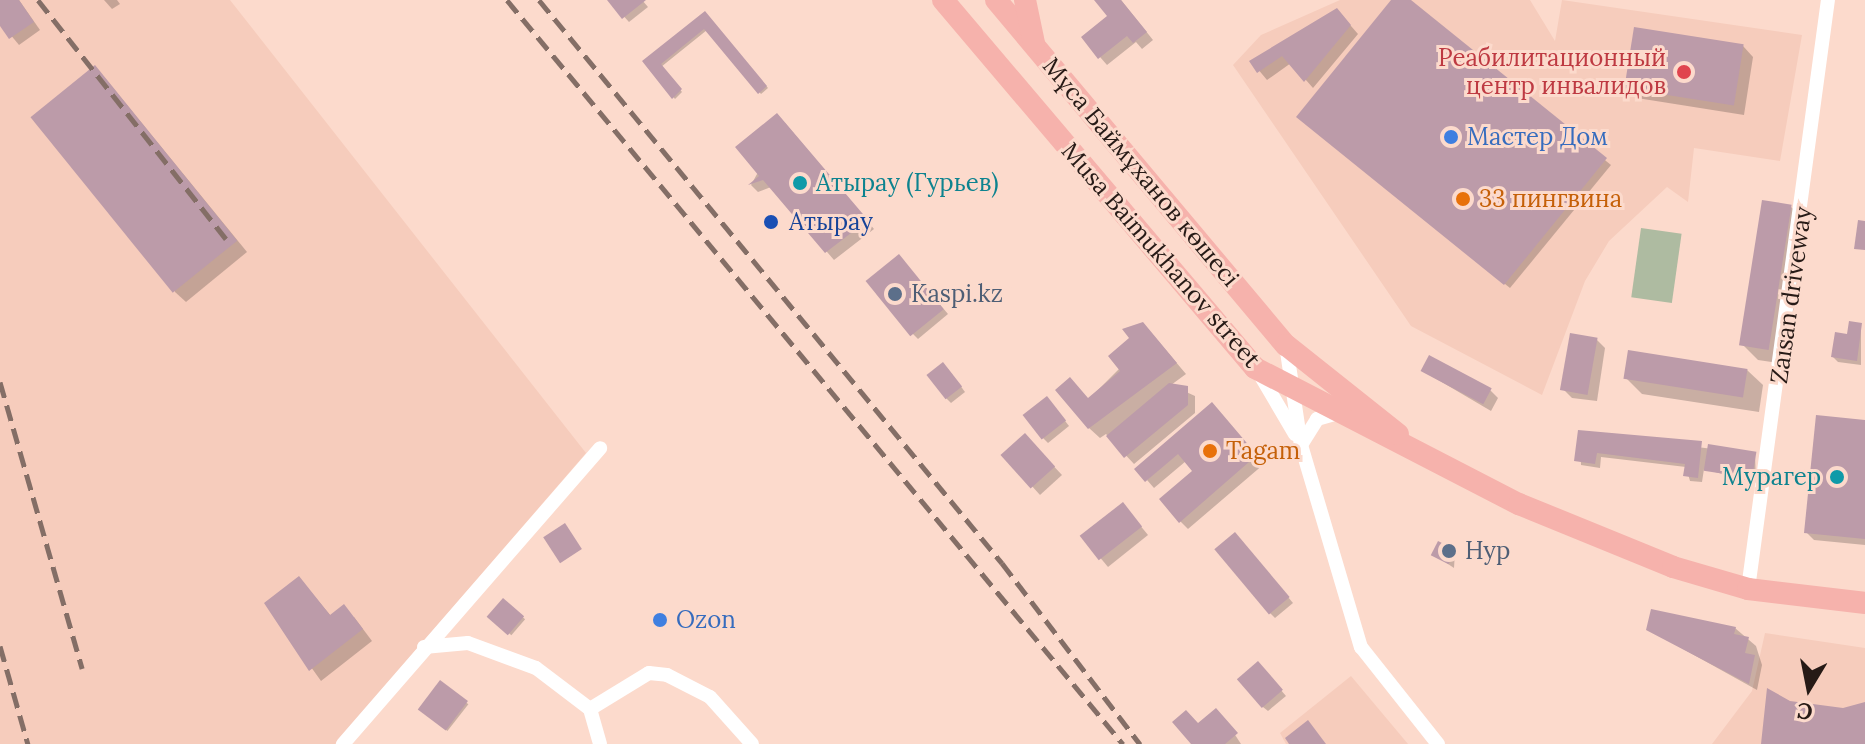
<!DOCTYPE html>
<html>
<head>
<meta charset="utf-8">
<style>
	body { margin:0 }
	#map { position:relative; width:1865px; height:744px; overflow:hidden; background:#fcdacc; font-family:Lora,serif }
	div>[style] { position:absolute }
	[style*='--x'] { left:calc(var(--x)*1px); top:calc(var(--y)*1px); width:calc(var(--w)*1px); rotate:calc(var(--a)*1deg) }
	.built>* { inset:0; background:#f6ccbc }
	.green>* { inset:0; background:#aebba1; transform-origin:0 0 }
	.shadow>* { inset:0; background:#0003; transform-origin:0 0 }
	.building>* { inset:0; background:#bc9ba9; transform-origin:0 0 }
	.street>* { height:14px; margin:-7px; padding:0 7px; transform-origin:7px; border-radius:7px; background:#fff }
	.primary>* { height:22px; margin:-11px; padding:0 11px; transform-origin:11px; border-radius:11px; background:#f6b2ac }
	.rail>* { height:5px; margin-top:-2.5px; transform-origin:0; background:repeating-linear-gradient(90deg,#846e66 0 16px,transparent 0 24px) }
	.dots>* { width:22px; height:22px; translate:-50% -50%; box-sizing:border-box; border:4px solid #fcdacc; border-radius:50% }
	span { translate:-50% -50%; white-space:nowrap; text-align:center; line-height:1.15; -webkit-text-stroke:6px #fcdacc; paint-order:stroke }
	.health-label { font-size:24px; color:#be3a42 }
	.right { translate:-100% -50%; text-align:right }
	.shop-label { font-size:24px; color:#366cbe }
	.left { translate:0 -50%; text-align:left }
	.street-label { font-size:24px; color:#261a16 }
	.culture-label { font-size:24px; color:#0d838f }
	.food-label { font-size:24px; color:#c56008 }
	.transit-label { font-size:24px; color:#164399 }
	.service-label { font-size:24px; color:#4e5e75 }
	.north { position:absolute; left:1769px; top:648px; width:80px; height:80px; -webkit-text-stroke:6px #fcdacc; paint-order:stroke; rotate:190deg; font-size:22px; font-weight:700; line-height:32px; text-align:center; color:#261a16 }
	.north::after { content:''; display:block; margin:auto; width:28px; height:36px; background:#261a16; clip-path:polygon(50% 0,100% 100%,50% 72%,0 100%) }
</style>
</head>
<body>
<div id="map">
	<div class="built">
		<i style="clip-path:polygon(0 0,230px 0,586px 453px,335px 744px,0 744px)"></i>
		<i style="clip-path:polygon(1340px 0,1530px 0,1555px 41px,1562px 0,1802px 35px,1780px 161px,1694px 148px,1688px 202px,1667px 187px,1609px 241px,1585px 281px,1542px 395px,1411px 326px,1233px 65px,1261px 35px)"></i>
		<i style="clip-path:polygon(1765px 633px,1865px 648px,1865px 744px,1712px 744px,1752px 691px)"></i>
		<i style="clip-path:polygon(1351px 676px,1408px 744px,1286px 744px,1280px 733px)"></i>
	</div>
	<div class="green">
		<i style="left:1641px;top:228px;width:41px;height:70px;rotate:8deg"></i>
	</div>
	<div class="shadow">
		<i style="clip-path:polygon(0 0,19px 0,40px 30px,19px 45px,0 22px)"></i>
		<i style="clip-path:polygon(104px 0,117px 0,120px 4px,112px 9px)"></i>
		<i style="clip-path:polygon(609px 0,642px 0,648px 7px,629px 22px)"></i>
		<i style="clip-path:polygon(1097px 0,1121px 0,1153px 40px,1142px 49px,1136px 42px,1107px 65px,1100px 57px,1110px 16px)"></i>
		<i style="clip-path:polygon(1393px 0,1408px 0,1611px 165px,1510px 288px,1303px 121px)"></i>
		<i style="clip-path:polygon(704px 14px,768px 88px,761px 94px,707px 30px,661px 67px,682px 92px,675px 99px,644px 62px)"></i>
		<i style="clip-path:polygon(1344px 18px,1358px 34px,1313px 88px,1291px 63px,1267px 80px,1252px 62px)"></i>
		<i style="clip-path:polygon(1743px 46px,1753px 57px,1744px 115px,1637px 98px,1627px 88px)"></i>
		<i style="clip-path:polygon(105px 78px,247px 252px,186px 302px,175px 292px)"></i>
		<i style="clip-path:polygon(785px 123px,874px 229px,834px 260px,771px 187px,758px 192px,751px 185px)"></i>
		<i style="clip-path:polygon(1791px 207px,1807px 222px,1785px 364px,1758px 360px,1742px 344px)"></i>
		<i style="clip-path:polygon(903px 261px,948px 314px,918px 339px,913px 334px)"></i>
		<i style="clip-path:polygon(1861px 325px,1861px 365px,1838px 362px,1833px 357px)"></i>
		<i style="clip-path:polygon(1153px 335px,1186px 374px,1171px 385px,1195px 396px,1195px 413px,1134px 464px,1106px 434px,1100px 438px,1089px 428px,1088px 400px)"></i>
		<i style="clip-path:polygon(1597px 340px,1605px 348px,1597px 401px,1572px 398px,1564px 390px)"></i>
		<i style="clip-path:polygon(948px 369px,965px 392px,951px 403px,946px 398px)"></i>
		<i style="clip-path:polygon(1747px 370px,1763px 385px,1759px 412px,1642px 394px,1626px 378px)"></i>
		<i style="clip-path:polygon(1423px 371px,1490px 390px,1498px 398px,1491px 411px)"></i>
		<i style="clip-path:polygon(1052px 404px,1069px 426px,1048px 443px,1043px 438px)"></i>
		<i style="clip-path:polygon(1219px 413px,1264px 464px,1188px 529px,1180px 521px,1195px 471px,1186px 461px,1154px 488px,1147px 480px)"></i>
		<i style="clip-path:polygon(1865px 422px,1865px 545px,1814px 540px,1806px 532px)"></i>
		<i style="clip-path:polygon(1580px 433px,1755px 454px,1756px 483px,1704px 469px,1702px 482px,1690px 481px,1686px 467px,1601px 457px,1600px 468px,1581px 465px)"></i>
		<i style="clip-path:polygon(1032px 443px,1062px 475px,1040px 495px,1003px 454px)"></i>
		<i style="clip-path:polygon(1130px 513px,1148px 535px,1108px 567px,1083px 537px)"></i>
		<i style="clip-path:polygon(1240px 539px,1293px 603px,1275px 618px,1270px 613px)"></i>
		<i style="clip-path:polygon(1455px 552px,1454px 568px,1433px 554px)"></i>
		<i style="clip-path:polygon(299px 578px,331px 616px,354px 617px,372px 641px,321px 681px,266px 604px)"></i>
		<i style="left:504px;top:601px;width:28px;height:21px;rotate:41deg"></i>
		<i style="clip-path:polygon(1735px 628px,1756px 646px,1762px 665px,1757px 690px,1649px 630px)"></i>
		<i style="clip-path:polygon(1263px 669px,1286px 696px,1268px 711px,1263px 707px)"></i>
		<i style="left:440px;top:682px;width:36px;height:34px;rotate:38deg"></i>
		<i style="clip-path:polygon(1224px 718px,1241px 744px,1194px 744px,1198px 726px)"></i>
	</div>
	<div class="building">
		<i style="clip-path:polygon(0 0,19px 0,34px 22px,9px 39px,0 26px)"></i>
		<i style="clip-path:polygon(607px 0,646px 0,622px 19px)"></i>
		<i style="clip-path:polygon(1094px 0,1121px 0,1147px 32px,1133px 43px,1127px 36px,1098px 59px,1081px 37px,1107px 16px)"></i>
		<i style="clip-path:polygon(1391px 0,1411px 0,1607px 158px,1504px 285px,1296px 117px)"></i>
		<i style="clip-path:polygon(1337px 8px,1351px 25px,1304px 82px,1282px 56px,1257px 73px,1249px 61px)"></i>
		<i style="clip-path:polygon(705px 11px,767px 86px,758px 94px,704px 29px,661px 64px,682px 89px,672px 99px,642px 61px)"></i>
		<i style="left:1634px;top:27px;width:111px;height:62px;rotate:9deg"></i>
		<i style="left:95px;top:65px;width:226px;height:83px;rotate:51deg"></i>
		<i style="clip-path:polygon(777px 113px,868px 220px,825px 253px,763px 180px,748px 185px,759px 176px,735px 147px)"></i>
		<i style="left:1762px;top:200px;width:30px;height:147px;rotate:9deg"></i>
		<i style="clip-path:polygon(1858px 220px,1865px 221px,1865px 250px,1854px 249px)"></i>
		<i style="left:899px;top:254px;width:71px;height:43px;rotate:51deg"></i>
		<i style="clip-path:polygon(1849px 321px,1862px 323px,1857px 361px,1831px 357px,1835px 332px,1847px 334px)"></i>
		<i style="clip-path:polygon(1143px 322px,1177px 363px,1088px 429px,1055px 390px,1070px 377px,1088px 398px,1120px 371px,1108px 356px,1129px 338px,1122px 329px)"></i>
		<i style="left:1570px;top:333px;width:28px;height:58px;rotate:10deg"></i>
		<i style="left:1628px;top:350px;width:121px;height:29px;rotate:9deg"></i>
		<i style="left:1429px;top:355px;width:71px;height:18px;rotate:28deg"></i>
		<i style="left:943px;top:362px;width:31px;height:21px;rotate:52deg"></i>
		<i style="clip-path:polygon(1169px 383px,1188px 386px,1188px 405px,1124px 458px,1106px 436px)"></i>
		<i style="left:1047px;top:396px;width:31px;height:31px;rotate:52deg"></i>
		<i style="clip-path:polygon(1212px 402px,1257px 455px,1179px 523px,1159px 499px,1192px 471px,1178px 454px,1145px 482px,1134px 469px)"></i>
		<i style="clip-path:polygon(1816px 415px,1865px 420px,1865px 539px,1804px 533px)"></i>
		<i style="clip-path:polygon(1578px 430px,1702px 441px,1698px 478px,1683px 476px,1685px 464px,1597px 453px,1595px 464px,1574px 461px)"></i>
		<i style="left:1025px;top:433px;width:45px;height:33px;rotate:48deg"></i>
		<i style="left:1708px;top:444px;width:49px;height:27px;rotate:9deg"></i>
		<i style="left:1123px;top:502px;width:31px;height:55px;rotate:52deg"></i>
		<i style="left:565px;top:523px;width:31px;height:26px;rotate:57deg"></i>
		<i style="left:1235px;top:532px;width:85px;height:27px;rotate:50deg"></i>
		<i style="left:1438px;top:541px;width:20px;height:16px;rotate:27deg"></i>
		<i style="clip-path:polygon(299px 576px,330px 615px,344px 604px,363px 629px,309px 671px,264px 603px)"></i>
		<i style="left:503px;top:598px;width:28px;height:25px;rotate:41deg"></i>
		<i style="clip-path:polygon(1651px 609px,1736px 627px,1734px 634px,1749px 637px,1745px 653px,1755px 655px,1749px 684px,1646px 630px)"></i>
		<i style="left:1258px;top:661px;width:38px;height:28px;rotate:49deg"></i>
		<i style="left:440px;top:680px;width:35px;height:37px;rotate:37deg"></i>
		<i style="clip-path:polygon(1767px 688px,1790px 701px,1843px 708px,1865px 702px,1865px 744px,1761px 744px)"></i>
		<i style="clip-path:polygon(1216px 708px,1238px 733px,1225px 744px,1191px 744px,1172px 722px,1186px 710px,1198px 723px)"></i>
		<i style="clip-path:polygon(1308px 720px,1326px 744px,1289px 744px,1285px 738px)"></i>
	</div>
	<div class="street">
		<i style="--x:1286;--y:345;--w:101;--a:81.5"></i>
		<i style="--x:1301;--y:445;--w:211;--a:73.5"></i>
		<i style="--x:1361;--y:647;--w:124;--a:51.6"></i>
		<i style="--x:1259;--y:373;--w:71;--a:59.5"></i>
		<i style="--x:1301;--y:445;--w:31;--a:-58"></i>
		<i style="--x:1317;--y:419;--w:22;--a:-16"></i>
		<i style="--x:1748;--y:589;--w:594;--a:-82.27"></i>
		<i style="--x:424;--y:647;--w:44;--a:-5.2"></i>
		<i style="--x:468;--y:643;--w:72;--a:20.2"></i>
		<i style="--x:536;--y:668;--w:68;--a:37.2"></i>
		<i style="--x:590;--y:709;--w:36;--a:74"></i>
		<i style="--x:590;--y:709;--w:69;--a:-31.4"></i>
		<i style="--x:649;--y:673;--w:18;--a:6"></i>
		<i style="--x:667;--y:675;--w:48;--a:27.1"></i>
		<i style="--x:710;--y:697;--w:63;--a:48.2"></i>
		<i style="--x:343;--y:744;--w:392;--a:-49"></i>
	</div>
	<div class="primary">
		<i style="--x:943;--y:0;--w:482;--a:49.7"></i>
		<i style="--x:1255;--y:368;--w:297;--a:27.3"></i>
		<i style="--x:1519;--y:504;--w:166;--a:22.2"></i>
		<i style="--x:1673;--y:567;--w:78;--a:16.3"></i>
		<i style="--x:1748;--y:589;--w:118;--a:6.8"></i>
		<i style="--x:996;--y:0;--w:451;--a:50"></i>
		<i style="--x:1286;--y:345;--w:143;--a:38.5"></i>
		<i style="--x:1025;--y:0;--w:44;--a:78.2"></i>
	</div>
	<div class="rail">
		<i style="--x:38;--y:0;--w:304;--a:51.8"></i>
		<i style="--x:507;--y:0;--w:966;--a:50.38"></i>
		<i style="--x:539;--y:0;--w:729;--a:50.57"></i>
		<i style="--x:1002;--y:563;--w:228;--a:52.7"></i>
		<i style="--x:0;--y:382;--w:298;--a:74"></i>
		<i style="--x:0;--y:646;--w:102;--a:74.1"></i>
	</div>
	<div class="dots">
		<i style="left:1684px;top:72px;background:#e0444e"></i>
		<i style="left:1451px;top:137px;background:#3f7fe0"></i>
		<i style="left:800px;top:183px;background:#0f9aa8"></i>
		<i style="left:1463px;top:199px;background:#e8710a"></i>
		<i style="left:771px;top:222px;background:#1a4fb4"></i>
		<i style="left:895px;top:294px;background:#5c6f8a"></i>
		<i style="left:1210px;top:451px;background:#e8710a"></i>
		<i style="left:1837px;top:477px;background:#0f9aa8"></i>
		<i style="left:1449px;top:551px;background:#5c6f8a"></i>
		<i style="left:660px;top:620px;background:#3f7fe0"></i>
	</div>
	<div class="health-label">
		<span class="right" style="left:1666px;top:72px">Реабилитационный<br>центр инвалидов</span>
	</div>
	<div class="shop-label">
		<span class="left" style="left:1467px;top:137px">Мастер Дом</span>
		<span class="left" style="left:676px;top:620px">Ozon</span>
	</div>
	<div class="street-label">
		<span style="left:1141px;top:172px;rotate:50deg">Мұса Баймұханов көшесі</span>
		<span style="left:1161px;top:255px;rotate:49deg">Musa Baimukhanov street</span>
		<span style="left:1791px;top:295px;rotate:-82deg">Zaısan driveway</span>
	</div>
	<div class="culture-label">
		<span class="left" style="left:816px;top:183px">Атырау (Гурьев)</span>
		<span class="right" style="left:1821px;top:477px">Мурагер</span>
	</div>
	<div class="food-label">
		<span class="left" style="left:1479px;top:199px">33 пингвина</span>
		<span class="left" style="left:1226px;top:451px">Tagam</span>
	</div>
	<div class="transit-label">
		<span class="left" style="left:789px;top:222px">Атырау</span>
	</div>
	<div class="service-label">
		<span class="left" style="left:911px;top:294px">Kaspi.kz</span>
		<span class="left" style="left:1465px;top:551px">Нур</span>
	</div>
	<div class="north">С</div>
</div>
</body>
</html>
